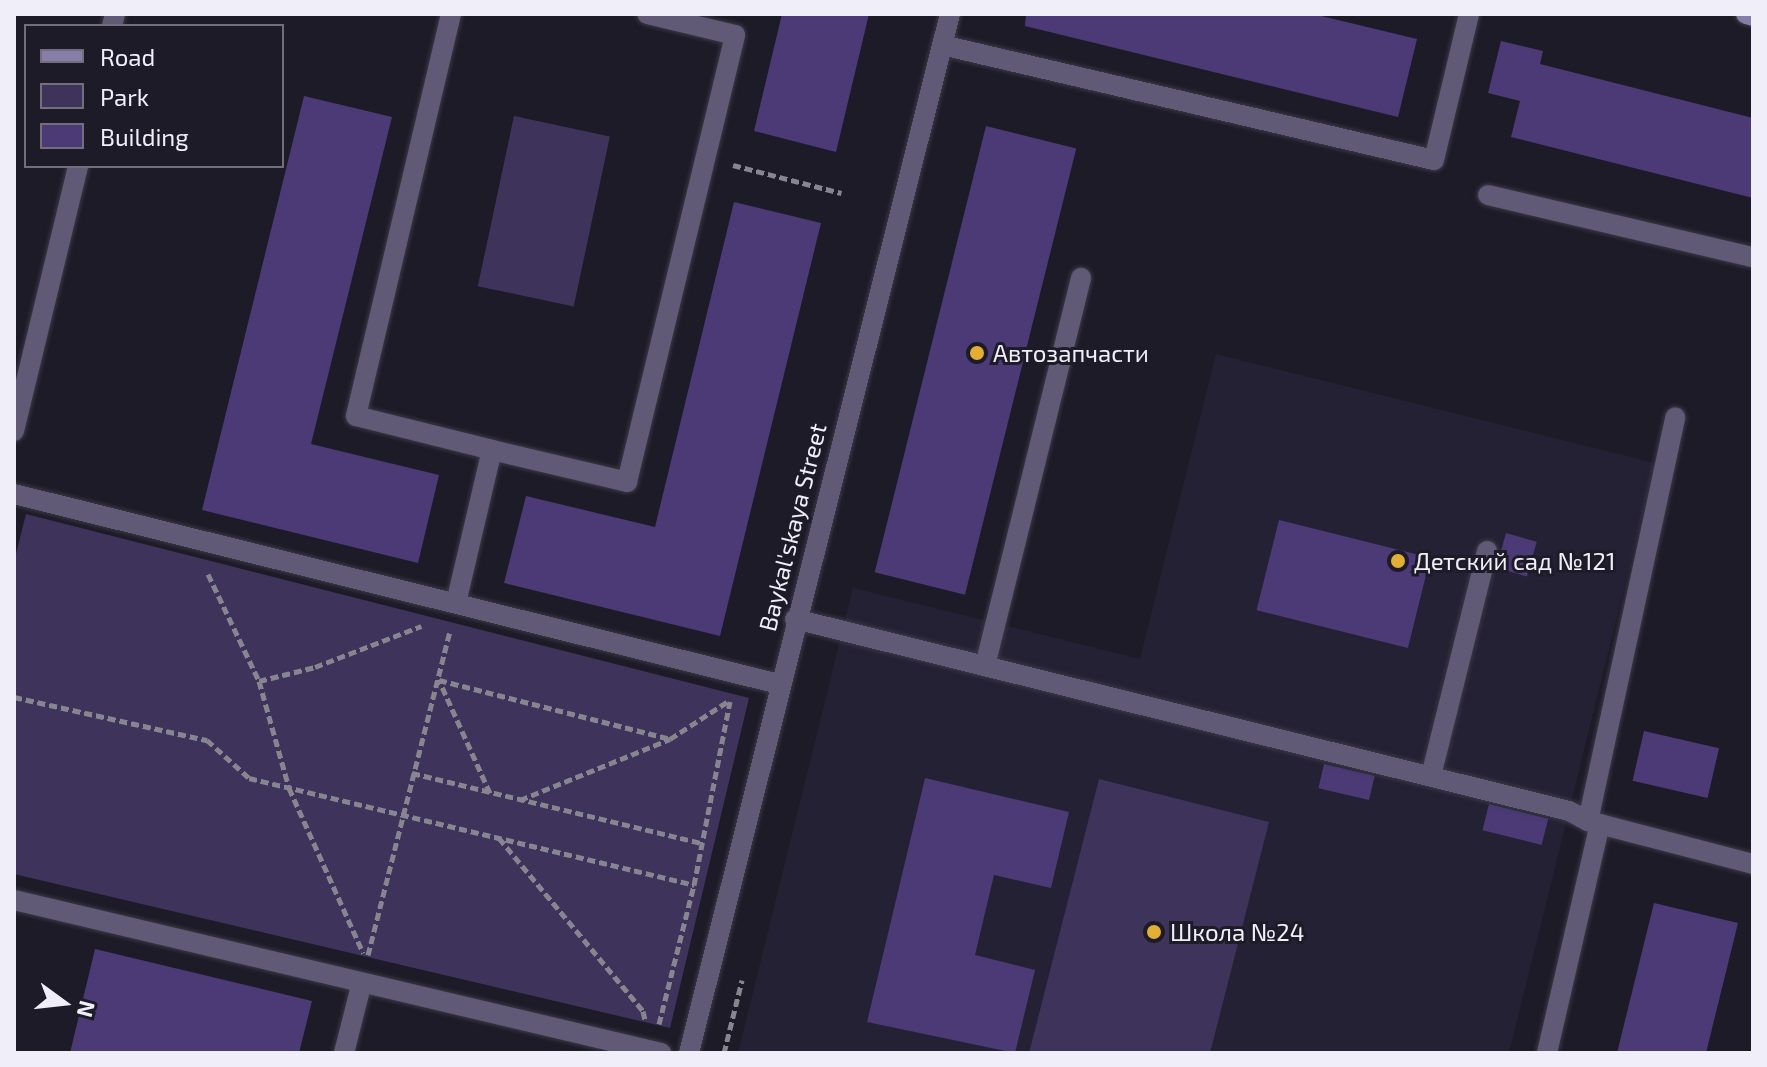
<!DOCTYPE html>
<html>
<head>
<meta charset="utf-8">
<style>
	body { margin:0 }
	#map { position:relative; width:1767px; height:1067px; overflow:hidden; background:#1e1b28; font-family:"Exo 2",sans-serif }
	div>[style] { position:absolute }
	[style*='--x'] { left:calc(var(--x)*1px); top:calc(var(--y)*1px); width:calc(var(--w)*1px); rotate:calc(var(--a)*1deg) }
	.built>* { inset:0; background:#252134 }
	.green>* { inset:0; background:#3e345b; transform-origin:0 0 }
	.building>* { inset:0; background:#4b3a76; transform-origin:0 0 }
	.path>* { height:5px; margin-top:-2.5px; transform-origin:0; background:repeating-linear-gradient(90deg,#878590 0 8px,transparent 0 12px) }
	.roads { filter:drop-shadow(0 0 2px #3b3945) drop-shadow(0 0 2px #3b3945) }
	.lane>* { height:20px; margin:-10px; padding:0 10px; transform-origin:10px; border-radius:10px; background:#605a76 }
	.street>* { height:20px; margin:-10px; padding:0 10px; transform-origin:10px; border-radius:10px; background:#605a76 }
	.secondary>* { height:20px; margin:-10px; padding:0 10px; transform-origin:10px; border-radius:10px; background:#877daa }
	.dots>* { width:22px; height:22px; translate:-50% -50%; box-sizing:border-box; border:4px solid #1e1b28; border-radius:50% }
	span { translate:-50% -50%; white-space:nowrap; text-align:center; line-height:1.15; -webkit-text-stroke:6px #1e1b28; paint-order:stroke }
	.poi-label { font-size:24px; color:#f0eef8 }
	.left { translate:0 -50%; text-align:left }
	.street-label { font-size:24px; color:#f0eef8 }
	.frame { position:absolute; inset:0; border:16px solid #f0eef8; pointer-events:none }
	.legend { position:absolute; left:24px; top:24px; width:260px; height:144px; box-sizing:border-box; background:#1e1b28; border:2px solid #726f7b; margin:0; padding:10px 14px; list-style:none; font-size:24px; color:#f0eef8 }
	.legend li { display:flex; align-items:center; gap:16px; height:40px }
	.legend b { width:40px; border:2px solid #726f7b }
	.north { position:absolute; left:24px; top:963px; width:80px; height:80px; -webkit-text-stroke:6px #1e1b28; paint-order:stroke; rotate:105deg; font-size:22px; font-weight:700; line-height:32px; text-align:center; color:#f0eef8 }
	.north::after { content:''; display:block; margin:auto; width:28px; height:36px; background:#f0eef8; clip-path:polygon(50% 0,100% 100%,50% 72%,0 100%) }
</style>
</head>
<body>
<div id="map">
	<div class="built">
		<i style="clip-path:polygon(1216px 354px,1655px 463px,1509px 1053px,738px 1053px,853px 588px,1140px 659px)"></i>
	</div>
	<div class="green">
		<i style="left:514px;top:116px;width:98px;height:174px;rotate:12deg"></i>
		<i style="clip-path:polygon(26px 514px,749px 698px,670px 1028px,14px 874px,14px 562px)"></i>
		<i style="clip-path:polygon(1099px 779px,1269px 822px,1210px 1053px,1029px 1053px)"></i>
	</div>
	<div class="building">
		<i style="clip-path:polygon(782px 14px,869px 14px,836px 152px,754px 131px)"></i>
		<i style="clip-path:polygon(1026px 14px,1313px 14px,1417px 39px,1398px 117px,1025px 26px)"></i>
		<i style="clip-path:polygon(1501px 41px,1543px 51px,1540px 64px,1753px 118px,1753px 198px,1511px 137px,1520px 101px,1488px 93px)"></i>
		<i style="clip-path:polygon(304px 96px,392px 117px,311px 444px,439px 475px,418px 563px,202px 510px)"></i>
		<i style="left:986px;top:126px;width:93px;height:460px;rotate:14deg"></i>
		<i style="clip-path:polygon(734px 202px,821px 223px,720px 636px,504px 583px,526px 496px,655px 527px)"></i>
		<i style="left:1279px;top:520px;width:156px;height:93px;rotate:14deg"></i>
		<i style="left:1506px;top:533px;width:32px;height:36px;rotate:16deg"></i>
		<i style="left:1644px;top:731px;width:77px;height:51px;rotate:13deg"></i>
		<i style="left:1324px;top:764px;width:52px;height:25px;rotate:13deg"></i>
		<i style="clip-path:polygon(925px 778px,1069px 812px,1051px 888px,994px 875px,975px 955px,1035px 970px,1015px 1053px,867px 1022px)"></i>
		<i style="left:1489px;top:804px;width:61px;height:27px;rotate:14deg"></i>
		<i style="clip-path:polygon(1654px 903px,1738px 923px,1706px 1053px,1617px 1053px)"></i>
		<i style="clip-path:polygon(95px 949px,312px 1001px,299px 1053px,70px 1053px)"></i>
	</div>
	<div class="path">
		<i style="--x:733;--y:165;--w:112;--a:14.5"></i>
		<i style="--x:208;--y:574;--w:119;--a:64.5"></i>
		<i style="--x:259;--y:681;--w:111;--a:74.3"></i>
		<i style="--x:289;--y:788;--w:181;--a:65.8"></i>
		<i style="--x:259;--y:681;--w:58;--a:-14"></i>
		<i style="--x:315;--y:667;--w:114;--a:-21.1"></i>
		<i style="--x:14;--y:697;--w:198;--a:12.6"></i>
		<i style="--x:207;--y:740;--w:57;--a:42.1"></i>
		<i style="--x:249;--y:778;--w:458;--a:13.5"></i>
		<i style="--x:412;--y:773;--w:297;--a:13.6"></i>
		<i style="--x:490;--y:793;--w:124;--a:-114.3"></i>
		<i style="--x:439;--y:680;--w:238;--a:14.3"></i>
		<i style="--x:520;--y:800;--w:162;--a:-22.1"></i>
		<i style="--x:670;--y:739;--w:68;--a:-33"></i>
		<i style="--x:499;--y:838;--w:225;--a:50.2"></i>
		<i style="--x:643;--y:1011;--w:9;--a:77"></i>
		<i style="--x:368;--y:955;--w:334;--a:-75.8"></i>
		<i style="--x:659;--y:1024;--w:143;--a:-75.9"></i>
		<i style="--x:694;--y:885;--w:187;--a:-78.9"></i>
		<i style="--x:724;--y:1053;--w:75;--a:-76.1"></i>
	</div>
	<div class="roads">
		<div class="lane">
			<i style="--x:451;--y:14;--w:413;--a:103.3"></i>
			<i style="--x:356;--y:416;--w:140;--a:14"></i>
			<i style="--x:112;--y:26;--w:12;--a:-76"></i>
			<i style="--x:942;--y:45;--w:505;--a:13.16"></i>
			<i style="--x:1434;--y:160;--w:150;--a:-76.5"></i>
			<i style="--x:1488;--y:195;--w:272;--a:13.2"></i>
			<i style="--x:14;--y:431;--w:273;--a:-76.4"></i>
			<i style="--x:14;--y:494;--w:788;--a:13.95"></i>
			<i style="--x:456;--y:603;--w:157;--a:-76.8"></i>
			<i style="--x:492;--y:450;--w:139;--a:13.3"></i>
			<i style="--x:627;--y:482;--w:460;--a:-76.4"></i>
			<i style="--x:735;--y:35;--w:90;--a:-166.6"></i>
			<i style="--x:795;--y:619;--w:797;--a:13.93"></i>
			<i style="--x:1569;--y:811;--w:21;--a:28"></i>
			<i style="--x:1588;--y:821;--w:171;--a:14.6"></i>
			<i style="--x:985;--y:666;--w:400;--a:-76.1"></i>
			<i style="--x:1431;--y:776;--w:232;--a:-76"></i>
			<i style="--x:1588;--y:821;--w:413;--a:-77.8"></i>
			<i style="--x:14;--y:900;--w:665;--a:13.3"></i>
			<i style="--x:344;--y:1053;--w:69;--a:-75.8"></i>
			<i style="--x:1547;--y:1053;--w:235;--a:-77"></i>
		</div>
		<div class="street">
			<i style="--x:689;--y:1053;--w:1071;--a:-75.9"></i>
		</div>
		<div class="secondary">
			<i style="--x:1746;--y:14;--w:7;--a:16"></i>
		</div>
	</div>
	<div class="dots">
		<i style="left:977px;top:353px;background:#e2af34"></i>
		<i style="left:1398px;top:561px;background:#e2af34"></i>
		<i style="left:1154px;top:932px;background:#e2af34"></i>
	</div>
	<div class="poi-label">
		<span class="left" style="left:993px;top:353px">Автозапчасти</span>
		<span class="left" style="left:1414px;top:561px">Детский сад №121</span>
		<span class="left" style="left:1170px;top:932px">Школа №24</span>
	</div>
	<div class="street-label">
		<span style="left:792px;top:527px;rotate:-76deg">Baykal'skaya Street</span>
	</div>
	<div class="frame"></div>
	<ul class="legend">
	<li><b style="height:10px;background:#877daa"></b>Road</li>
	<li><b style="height:22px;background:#3e345b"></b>Park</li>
	<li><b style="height:22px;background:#4b3a76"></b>Building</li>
	</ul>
	<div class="north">N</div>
</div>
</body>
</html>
